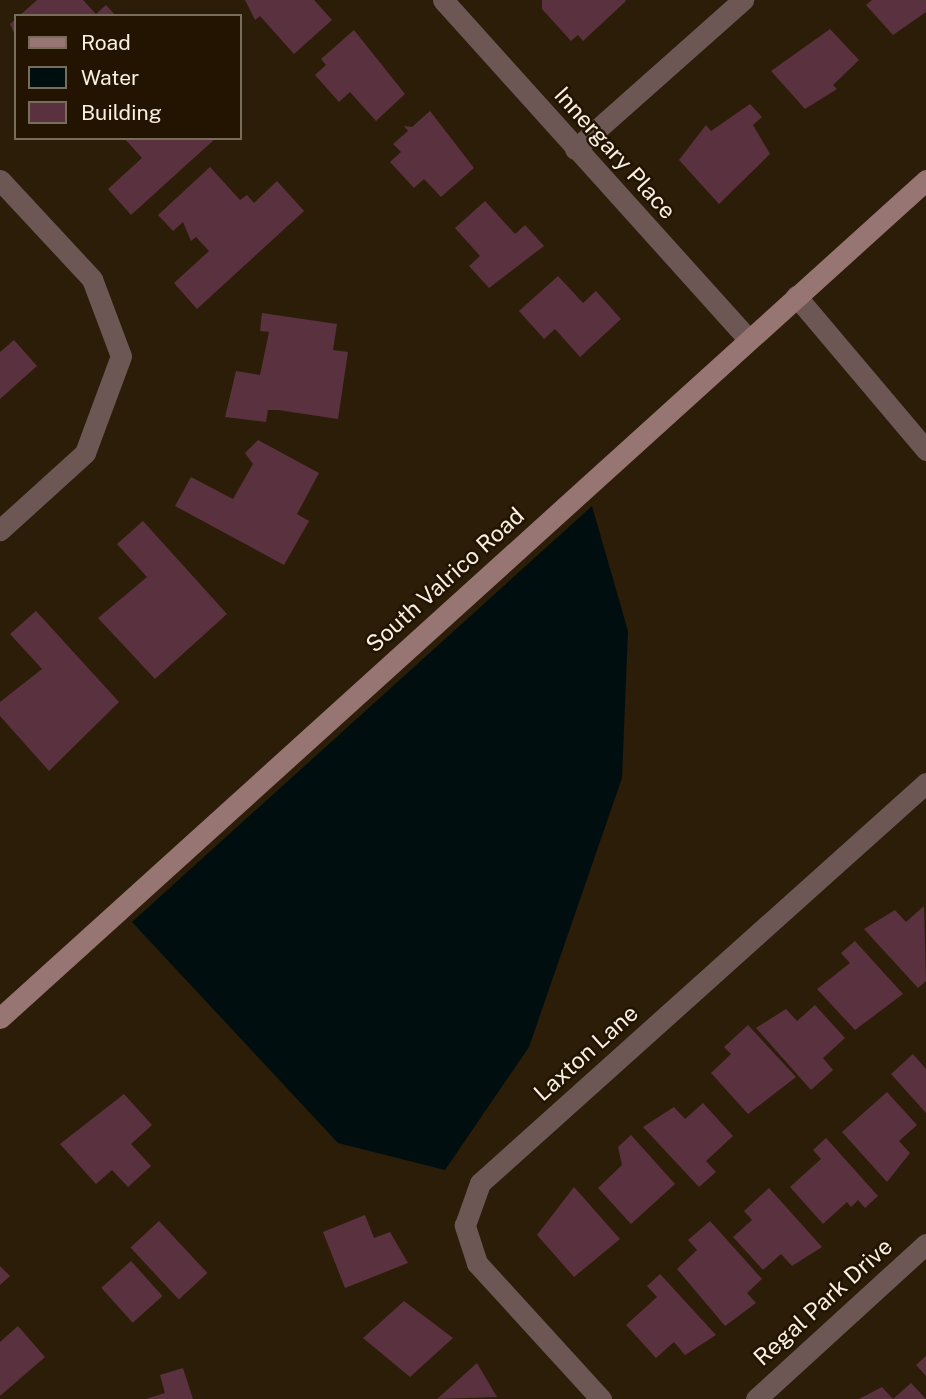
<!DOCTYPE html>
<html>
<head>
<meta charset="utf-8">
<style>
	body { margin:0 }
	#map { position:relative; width:926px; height:1399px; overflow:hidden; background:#2c1d08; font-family:"Public Sans",sans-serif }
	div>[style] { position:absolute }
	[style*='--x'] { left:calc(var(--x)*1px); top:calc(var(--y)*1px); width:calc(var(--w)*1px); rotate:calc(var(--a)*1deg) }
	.water>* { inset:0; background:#000e10 }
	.building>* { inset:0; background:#5a313f; transform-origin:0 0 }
	.street>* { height:21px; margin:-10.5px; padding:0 10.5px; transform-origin:10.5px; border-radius:10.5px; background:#6c5755 }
	.secondary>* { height:21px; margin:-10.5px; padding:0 10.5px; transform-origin:10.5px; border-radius:10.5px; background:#977573 }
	span { translate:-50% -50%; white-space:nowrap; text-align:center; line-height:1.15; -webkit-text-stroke:5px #221401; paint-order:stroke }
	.street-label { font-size:23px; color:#f9efe2 }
	.legend { position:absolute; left:14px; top:14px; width:228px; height:126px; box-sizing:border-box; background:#221401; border:2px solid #786c5b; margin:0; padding:9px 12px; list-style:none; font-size:21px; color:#f9efe2 }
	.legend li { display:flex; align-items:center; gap:14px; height:35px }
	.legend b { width:35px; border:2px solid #786c5b }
</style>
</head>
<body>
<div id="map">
	<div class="water">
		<i style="clip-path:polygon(592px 506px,628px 631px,622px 778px,529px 1047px,445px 1170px,338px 1143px,132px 922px)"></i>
	</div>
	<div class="building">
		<i style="clip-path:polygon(37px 0,83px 0,96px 14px,106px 5px,116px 16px,19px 16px)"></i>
		<i style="clip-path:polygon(245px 0,314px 0,332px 20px,294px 54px,260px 16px,255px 20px)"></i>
		<i style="clip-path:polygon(542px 0,625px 0,626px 1px,583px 41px,578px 35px,571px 41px,542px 9px)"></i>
		<i style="clip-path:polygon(872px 0,926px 0,926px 12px,893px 35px,866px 5px)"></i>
		<i style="clip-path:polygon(16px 19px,16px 37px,10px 24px)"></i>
		<i style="clip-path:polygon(830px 29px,859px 60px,833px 85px,837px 89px,805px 109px,771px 71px)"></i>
		<i style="clip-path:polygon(354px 30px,405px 94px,376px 121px,350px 92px,339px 102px,315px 75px,326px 65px,321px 59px)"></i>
		<i style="clip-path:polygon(750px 104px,762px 117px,753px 125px,770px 154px,719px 204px,679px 160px,706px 125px,711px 131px)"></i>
		<i style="clip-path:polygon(430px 111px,474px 168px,441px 197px,424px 179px,414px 188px,390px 162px,401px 152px,393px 144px,408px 131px,404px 126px,412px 127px)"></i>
		<i style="clip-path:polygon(124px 138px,216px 138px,131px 215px,108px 189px,142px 158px)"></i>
		<i style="clip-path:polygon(210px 167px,240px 200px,247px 195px,254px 203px,277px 181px,304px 211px,197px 309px,174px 283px,209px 251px,196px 237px,191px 241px,183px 222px,173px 231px,158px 215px)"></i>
		<i style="clip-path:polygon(485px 201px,515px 234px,525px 225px,544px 246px,489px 288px,469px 266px,480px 256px,455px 228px)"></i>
		<i style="clip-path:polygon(558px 276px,583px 303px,596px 291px,621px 319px,580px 357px,555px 329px,544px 339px,519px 311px)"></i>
		<i style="clip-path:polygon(262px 313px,337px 324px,333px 350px,348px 352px,338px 419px,278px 410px,268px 410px,266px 422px,225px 417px,236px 371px,260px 375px,269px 332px,260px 331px)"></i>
		<i style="clip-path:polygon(14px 340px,37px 366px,0 399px,0 352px)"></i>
		<i style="clip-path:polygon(258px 440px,319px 473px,297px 514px,309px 521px,284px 565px,175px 506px,191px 477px,233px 499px,253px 464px,245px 453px)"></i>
		<i style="clip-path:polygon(143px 521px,227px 614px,155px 679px,98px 618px,147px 577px,117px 544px)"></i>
		<i style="clip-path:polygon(36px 611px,119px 702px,49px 771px,0 716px,0 702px,42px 669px,10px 634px)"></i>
		<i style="clip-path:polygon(924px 906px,926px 981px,918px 988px,864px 929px,895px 910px,906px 922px)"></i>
		<i style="clip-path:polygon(855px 941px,903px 994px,855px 1030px,817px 989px,850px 963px,841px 953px)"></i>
		<i style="clip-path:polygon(815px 1005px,845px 1038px,823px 1058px,833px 1070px,811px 1090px,756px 1028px,786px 1009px,797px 1021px)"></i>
		<i style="clip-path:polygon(748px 1025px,796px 1077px,748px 1114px,711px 1073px,731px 1054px,724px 1047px)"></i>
		<i style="clip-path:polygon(913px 1054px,926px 1069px,926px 1113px,891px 1074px)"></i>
		<i style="clip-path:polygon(887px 1092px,917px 1125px,899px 1141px,910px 1153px,887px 1182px,842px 1132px)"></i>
		<i style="clip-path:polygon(124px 1094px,152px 1125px,131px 1144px,151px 1166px,128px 1187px,112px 1170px,96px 1184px,60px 1144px)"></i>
		<i style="clip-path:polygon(703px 1103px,733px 1136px,706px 1161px,716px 1172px,699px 1187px,643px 1127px,674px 1107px,685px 1119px)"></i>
		<i style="clip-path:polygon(631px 1135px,675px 1184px,631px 1224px,598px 1188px,622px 1165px,618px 1147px)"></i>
		<i style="clip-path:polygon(826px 1138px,878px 1196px,865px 1208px,858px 1200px,851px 1207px,847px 1202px,823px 1224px,790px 1187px,821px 1159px,813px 1150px)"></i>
		<i style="clip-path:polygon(574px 1187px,620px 1239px,574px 1277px,537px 1235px)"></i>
		<i style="clip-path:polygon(769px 1188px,822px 1247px,792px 1266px,781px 1254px,763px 1270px,733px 1237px,752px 1220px,744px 1211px)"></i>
		<i style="clip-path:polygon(365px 1215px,374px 1238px,390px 1232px,408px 1263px,345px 1288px,323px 1232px)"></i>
		<i style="left:159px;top:1221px;width:71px;height:39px;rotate:47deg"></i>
		<i style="clip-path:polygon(710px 1221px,762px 1279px,747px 1293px,756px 1303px,725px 1326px,677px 1269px,697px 1250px,688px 1240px)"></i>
		<i style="left:131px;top:1261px;width:47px;height:40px;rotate:48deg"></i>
		<i style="clip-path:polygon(0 1266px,10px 1276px,0 1285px)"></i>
		<i style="clip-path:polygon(660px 1274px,716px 1335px,685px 1355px,674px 1342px,656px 1358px,626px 1325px,657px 1297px,647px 1286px)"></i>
		<i style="clip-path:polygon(404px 1301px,453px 1338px,410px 1377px,363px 1338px)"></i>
		<i style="clip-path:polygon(18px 1326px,45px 1357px,0 1396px,0 1342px)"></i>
		<i style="clip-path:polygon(926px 1356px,926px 1376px,916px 1365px)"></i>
		<i style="clip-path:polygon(477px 1363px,497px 1397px,437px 1399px)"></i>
		<i style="clip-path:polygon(183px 1368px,193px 1399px,146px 1399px,165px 1393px,160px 1375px)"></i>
		<i style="clip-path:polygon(911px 1383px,926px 1399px,859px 1399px,882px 1387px,893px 1399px)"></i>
	</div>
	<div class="street">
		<i style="--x:443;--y:0;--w:457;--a:48"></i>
		<i style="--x:575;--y:149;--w:225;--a:-41.6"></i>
		<i style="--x:0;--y:180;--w:135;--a:47.1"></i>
		<i style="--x:92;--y:279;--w:82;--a:69.4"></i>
		<i style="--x:121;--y:356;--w:103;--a:110.4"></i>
		<i style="--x:85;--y:453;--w:115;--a:137.8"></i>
		<i style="--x:796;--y:296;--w:202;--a:49.8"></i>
		<i style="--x:601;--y:1399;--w:184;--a:-132.4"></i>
		<i style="--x:477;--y:1263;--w:40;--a:-108"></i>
		<i style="--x:465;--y:1225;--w:45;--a:-70.3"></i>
		<i style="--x:480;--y:1183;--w:599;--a:-41.89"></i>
		<i style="--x:756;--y:1399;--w:230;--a:-42.4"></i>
	</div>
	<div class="secondary">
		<i style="--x:0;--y:1018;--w:1249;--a:-42.14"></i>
	</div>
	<div class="street-label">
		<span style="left:615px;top:153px;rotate:48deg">Innergary Place</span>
		<span style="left:445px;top:580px;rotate:-42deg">South Valrico Road</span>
		<span style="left:586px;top:1053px;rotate:-42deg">Laxton Lane</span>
		<span style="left:823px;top:1302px;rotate:-42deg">Regal Park Drive</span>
	</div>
	<ul class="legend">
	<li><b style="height:9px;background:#977573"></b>Road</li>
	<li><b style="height:19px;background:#000e10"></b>Water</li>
	<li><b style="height:19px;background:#5a313f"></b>Building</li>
	</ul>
</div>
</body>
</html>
